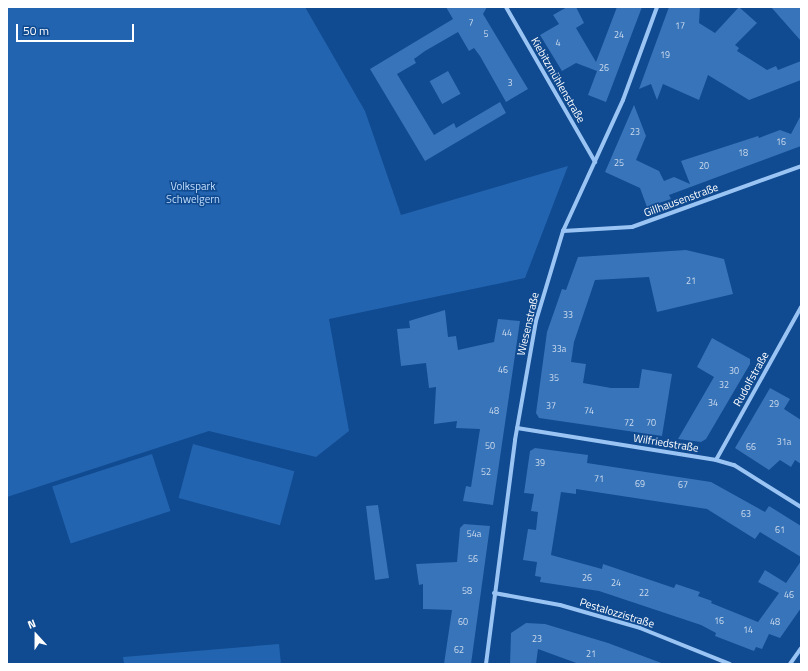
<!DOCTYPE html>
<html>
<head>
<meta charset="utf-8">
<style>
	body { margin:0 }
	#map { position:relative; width:808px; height:671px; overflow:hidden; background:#104a90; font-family:"Titillium Web",sans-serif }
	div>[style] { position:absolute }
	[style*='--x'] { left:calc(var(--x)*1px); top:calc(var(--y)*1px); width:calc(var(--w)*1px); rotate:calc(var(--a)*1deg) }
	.green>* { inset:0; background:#2264b0; transform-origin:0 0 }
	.building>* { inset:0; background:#3874b9; transform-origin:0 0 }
	.street>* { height:4px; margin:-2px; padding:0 2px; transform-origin:2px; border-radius:2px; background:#9ac4f3 }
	span { translate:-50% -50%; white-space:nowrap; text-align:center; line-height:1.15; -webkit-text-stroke:3px #104a90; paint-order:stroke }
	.number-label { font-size:9px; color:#cddcee }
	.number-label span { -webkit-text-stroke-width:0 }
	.street-label { font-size:11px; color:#fff }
	.park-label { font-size:11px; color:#c2defd }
	.frame { position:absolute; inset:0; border:8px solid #fff; pointer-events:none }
	.north { position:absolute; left:16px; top:615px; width:40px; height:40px; -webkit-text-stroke:3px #104a90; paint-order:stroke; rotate:339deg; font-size:11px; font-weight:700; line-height:16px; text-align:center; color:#fff }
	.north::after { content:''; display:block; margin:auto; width:14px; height:18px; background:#fff; clip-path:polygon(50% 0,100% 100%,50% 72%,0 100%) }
	.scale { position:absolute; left:16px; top:24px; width:118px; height:18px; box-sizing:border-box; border:2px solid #fff; border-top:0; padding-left:5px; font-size:12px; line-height:14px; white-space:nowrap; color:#fff; -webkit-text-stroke:3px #104a90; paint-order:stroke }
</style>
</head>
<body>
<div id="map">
	<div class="green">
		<i style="clip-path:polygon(7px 7px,305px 7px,365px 111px,401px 215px,568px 166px,525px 278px,329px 319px,349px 431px,316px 457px,209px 431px,7px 497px)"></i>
		<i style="left:193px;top:444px;width:105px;height:56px;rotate:15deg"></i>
		<i style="left:152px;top:454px;width:60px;height:105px;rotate:72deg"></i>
		<i style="clip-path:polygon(279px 644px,281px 664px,124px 664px,123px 657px)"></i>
	</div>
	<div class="building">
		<i style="clip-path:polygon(446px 7px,487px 7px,483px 14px,528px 89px,506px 102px,480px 56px,474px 48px,469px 51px,458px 32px,425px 51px,414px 59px,416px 63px,397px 74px,434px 135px,454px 123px,456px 128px,500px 102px,506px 113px,425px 161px,370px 69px,453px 19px)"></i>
		<i style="clip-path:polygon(567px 7px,576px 7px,584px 23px,576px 28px,596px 62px,617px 7px,642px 7px,606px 102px,588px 95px,597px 71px,576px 63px,562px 71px,540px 35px,559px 24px,553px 15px)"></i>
		<i style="clip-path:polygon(669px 7px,700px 7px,699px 23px,715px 33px,739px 7px,757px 23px,735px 45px,739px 48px,737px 51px,767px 70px,776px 66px,778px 70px,801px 61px,801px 80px,749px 100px,708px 75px,699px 100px,663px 84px,657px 100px,651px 84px,639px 89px)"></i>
		<i style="clip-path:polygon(771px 7px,801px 7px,801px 41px)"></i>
		<i style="left:448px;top:71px;width:26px;height:21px;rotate:61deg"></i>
		<i style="clip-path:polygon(634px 105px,646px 136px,636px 160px,659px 171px,664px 181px,674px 177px,690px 184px,681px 161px,758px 136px,759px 138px,780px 130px,791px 134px,801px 115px,801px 146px,669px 195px,671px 199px,647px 207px,640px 188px,605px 172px)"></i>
		<i style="clip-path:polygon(686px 250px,724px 259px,733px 294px,657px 312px,649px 277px,595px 280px,574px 342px,571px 362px,586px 364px,583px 383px,611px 388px,639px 388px,642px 369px,672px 374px,662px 436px,539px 418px,536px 413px,547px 332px,562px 289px,566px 290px,578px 257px)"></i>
		<i style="clip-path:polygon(445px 310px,448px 337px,456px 336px,458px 350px,494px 342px,498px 319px,520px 321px,493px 505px,463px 501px,466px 486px,471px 487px,480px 429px,456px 428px,457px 421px,434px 424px,436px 387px,429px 388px,426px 363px,401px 366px,397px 329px,410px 328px,409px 321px)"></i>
		<i style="clip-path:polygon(712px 338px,750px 359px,750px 364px,706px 439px,701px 442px,678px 439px,714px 377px,697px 367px)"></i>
		<i style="clip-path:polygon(770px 388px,790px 399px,784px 409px,801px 420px,801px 464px,795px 460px,791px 467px,780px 460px,769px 470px,735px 448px)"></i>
		<i style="clip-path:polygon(535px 448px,588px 455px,587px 463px,711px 482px,765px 512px,769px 506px,801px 526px,801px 557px,760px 532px,755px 539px,707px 509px,576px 489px,576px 494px,561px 492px,551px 555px,602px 569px,603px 564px,674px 588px,676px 584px,700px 592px,698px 596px,712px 601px,711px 603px,758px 622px,779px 593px,758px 582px,765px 570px,786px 583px,801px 561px,801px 608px,780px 638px,769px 634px,762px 649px,756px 647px,754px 651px,715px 636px,716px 633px,701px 625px,599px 591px,540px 582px,541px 577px,535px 576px,537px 562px,523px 560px,528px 529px,536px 530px,538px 512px,531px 511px,534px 494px,524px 493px,530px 451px)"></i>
		<i style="clip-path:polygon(378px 505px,389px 578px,375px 580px,366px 506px)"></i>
		<i style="clip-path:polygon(464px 524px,490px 526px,471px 664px,444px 664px,452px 610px,423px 609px,423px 584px,419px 585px,416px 564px,457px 562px,460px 528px)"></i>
		<i style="clip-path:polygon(526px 623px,545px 624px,608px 643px,664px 664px,579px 664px,538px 649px,536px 664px,510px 664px,511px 633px)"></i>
	</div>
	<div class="street">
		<i style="--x:506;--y:7;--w:179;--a:60.1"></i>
		<i style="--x:563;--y:231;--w:69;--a:-3.3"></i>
		<i style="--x:632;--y:227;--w:180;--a:-19.8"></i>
		<i style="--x:517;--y:428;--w:202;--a:9.1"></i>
		<i style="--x:716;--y:460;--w:19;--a:16"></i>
		<i style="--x:734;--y:465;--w:79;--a:32.1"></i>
		<i style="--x:716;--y:460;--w:175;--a:-60.9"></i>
		<i style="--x:494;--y:593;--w:67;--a:10.3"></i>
		<i style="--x:560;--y:605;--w:83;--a:16"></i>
		<i style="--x:640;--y:628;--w:97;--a:21.8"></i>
		<i style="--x:486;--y:664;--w:226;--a:-82.6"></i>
		<i style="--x:515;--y:440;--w:121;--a:-80"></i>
		<i style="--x:536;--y:321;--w:94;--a:-73.3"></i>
		<i style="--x:563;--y:231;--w:144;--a:-65.4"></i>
		<i style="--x:623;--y:100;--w:99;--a:-69.9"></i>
		<i style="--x:790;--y:664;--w:19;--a:-55"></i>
	</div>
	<div class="number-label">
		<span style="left:471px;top:23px">7</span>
		<span style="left:680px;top:26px">17</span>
		<span style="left:486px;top:34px">5</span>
		<span style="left:619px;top:35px">24</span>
		<span style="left:558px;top:43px">4</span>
		<span style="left:665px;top:55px">19</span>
		<span style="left:604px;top:68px">26</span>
		<span style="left:510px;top:83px">3</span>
		<span style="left:635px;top:132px">23</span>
		<span style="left:781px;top:142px">16</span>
		<span style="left:743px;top:153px">18</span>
		<span style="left:619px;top:163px">25</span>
		<span style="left:704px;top:166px">20</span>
		<span style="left:691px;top:281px">21</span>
		<span style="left:568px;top:315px">33</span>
		<span style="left:507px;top:333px">44</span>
		<span style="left:559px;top:349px">33a</span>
		<span style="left:503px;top:370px">46</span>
		<span style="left:734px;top:371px">30</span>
		<span style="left:554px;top:378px">35</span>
		<span style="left:724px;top:385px">32</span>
		<span style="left:713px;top:403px">34</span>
		<span style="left:774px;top:404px">29</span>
		<span style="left:551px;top:406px">37</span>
		<span style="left:494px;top:411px">48</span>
		<span style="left:589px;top:411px">74</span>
		<span style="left:629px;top:423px">72</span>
		<span style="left:651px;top:423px">70</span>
		<span style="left:784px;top:442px">31a</span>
		<span style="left:490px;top:446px">50</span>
		<span style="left:751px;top:447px">66</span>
		<span style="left:540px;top:463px">39</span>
		<span style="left:486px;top:472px">52</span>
		<span style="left:599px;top:479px">71</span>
		<span style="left:640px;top:484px">69</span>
		<span style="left:683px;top:485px">67</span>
		<span style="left:746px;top:514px">63</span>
		<span style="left:780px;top:530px">61</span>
		<span style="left:474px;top:534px">54a</span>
		<span style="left:473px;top:559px">56</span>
		<span style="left:587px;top:578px">26</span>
		<span style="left:616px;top:583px">24</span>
		<span style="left:467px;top:591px">58</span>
		<span style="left:644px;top:593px">22</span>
		<span style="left:789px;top:595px">46</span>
		<span style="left:719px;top:621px">16</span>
		<span style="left:463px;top:622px">60</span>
		<span style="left:775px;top:622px">48</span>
		<span style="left:748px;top:630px">14</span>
		<span style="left:537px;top:639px">23</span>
		<span style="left:459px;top:650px">62</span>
		<span style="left:591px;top:654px">21</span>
	</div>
	<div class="street-label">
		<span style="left:558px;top:80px;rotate:60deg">Kiebitzmühlenstraße</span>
		<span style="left:681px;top:200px;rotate:-20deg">Gillhausenstraße</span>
		<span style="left:528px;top:324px;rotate:-77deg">Wiesenstraße</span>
		<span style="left:751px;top:379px;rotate:-61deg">Rudolfstraße</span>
		<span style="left:666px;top:443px;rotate:9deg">Wilfriedstraße</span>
		<span style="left:617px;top:613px;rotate:17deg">Pestalozzistraße</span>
	</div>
	<div class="park-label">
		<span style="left:193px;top:193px">Volkspark<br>Schwelgern</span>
	</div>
	<div class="frame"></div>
	<div class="north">N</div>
	<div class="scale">50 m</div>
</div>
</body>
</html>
